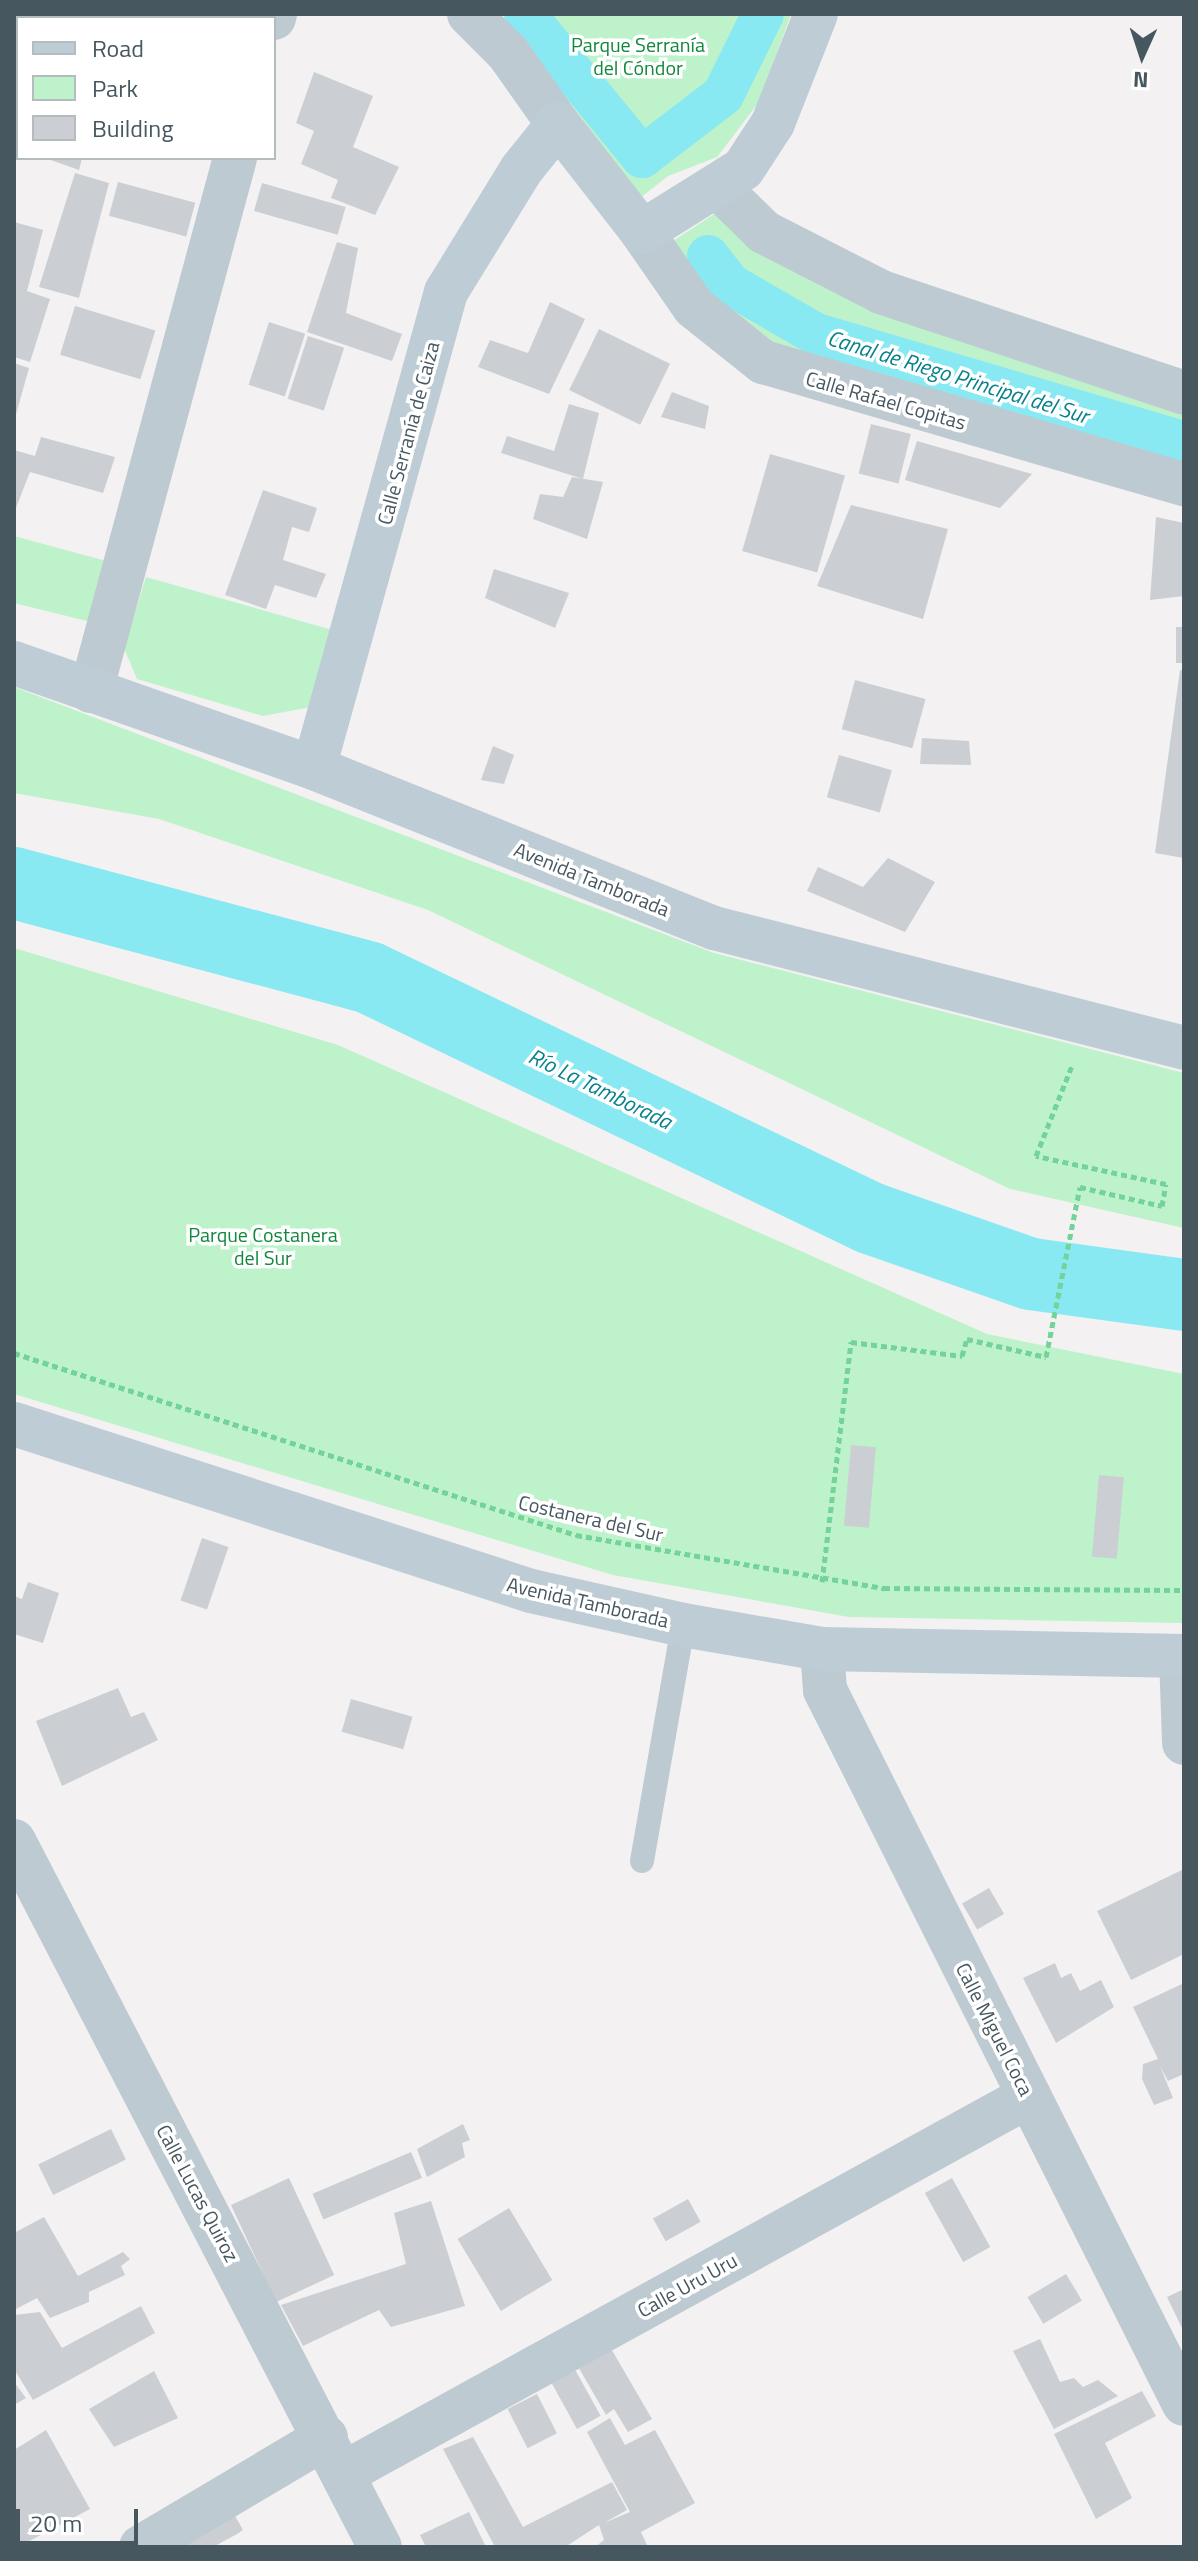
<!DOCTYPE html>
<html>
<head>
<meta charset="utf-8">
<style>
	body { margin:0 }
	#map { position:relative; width:1198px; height:2561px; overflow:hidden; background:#f3f1f1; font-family:"Titillium Web",sans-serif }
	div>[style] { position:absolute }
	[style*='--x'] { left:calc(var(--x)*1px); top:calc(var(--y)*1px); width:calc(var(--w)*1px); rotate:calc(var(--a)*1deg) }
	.green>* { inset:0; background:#bef2cb }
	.canal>* { height:42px; margin:-21px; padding:0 21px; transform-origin:21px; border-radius:21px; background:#88e9f2 }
	.river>* { height:72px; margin:-36px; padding:0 36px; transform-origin:36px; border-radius:36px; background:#88e9f2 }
	.building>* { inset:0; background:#cbcfd3; transform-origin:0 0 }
	.path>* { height:5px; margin-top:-2.5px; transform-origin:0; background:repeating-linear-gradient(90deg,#73d398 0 6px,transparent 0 10px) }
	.lane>* { height:24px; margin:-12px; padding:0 12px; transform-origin:12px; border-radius:12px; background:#becad1 }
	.street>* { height:44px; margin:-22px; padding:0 22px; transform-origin:22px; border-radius:22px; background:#becad1 }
	.secondary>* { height:44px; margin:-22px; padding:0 22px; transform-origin:22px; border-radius:22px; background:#beccd5 }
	span { translate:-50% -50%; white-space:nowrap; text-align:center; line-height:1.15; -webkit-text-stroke:7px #fff; paint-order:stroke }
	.park-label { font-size:20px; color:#12873e }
	.street-label { font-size:20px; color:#475760 }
	.water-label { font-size:22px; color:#07828d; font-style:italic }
	.frame { position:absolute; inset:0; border:16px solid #475760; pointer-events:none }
	.legend { position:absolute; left:16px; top:16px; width:260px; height:144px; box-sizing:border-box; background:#fff; border:2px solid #b5bcbf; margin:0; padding:10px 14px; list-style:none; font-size:24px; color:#475760 }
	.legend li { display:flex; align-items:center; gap:16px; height:40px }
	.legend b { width:40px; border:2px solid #b5bcbf }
	.north { position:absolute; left:1102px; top:16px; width:80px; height:80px; -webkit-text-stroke:6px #fff; paint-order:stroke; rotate:183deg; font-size:22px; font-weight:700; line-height:32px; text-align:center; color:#475760 }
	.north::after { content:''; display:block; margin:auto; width:28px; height:36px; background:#475760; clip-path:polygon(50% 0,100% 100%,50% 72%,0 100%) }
	.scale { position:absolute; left:16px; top:2509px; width:122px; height:36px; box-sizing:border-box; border:4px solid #475760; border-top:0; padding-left:10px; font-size:24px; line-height:28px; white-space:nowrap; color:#475760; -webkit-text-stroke:6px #fff; paint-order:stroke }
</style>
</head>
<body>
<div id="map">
	<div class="green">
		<i style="clip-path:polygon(505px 14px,791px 14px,759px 102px,717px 157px,668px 176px,640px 198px)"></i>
		<i style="clip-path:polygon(725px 207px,1184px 407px,1184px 470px,817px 366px,734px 328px,670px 243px)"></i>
		<i style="clip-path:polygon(14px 536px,110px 562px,95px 623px,14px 603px)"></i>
		<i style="clip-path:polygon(146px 577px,336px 631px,311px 707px,263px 716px,137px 679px,124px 648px)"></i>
		<i style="clip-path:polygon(14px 687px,714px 953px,1184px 1073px,1184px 1228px,1010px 1189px,428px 910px,159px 819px,14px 793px)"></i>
		<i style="clip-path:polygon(14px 948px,338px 1045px,987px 1334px,1184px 1374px,1184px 1623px,849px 1617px,613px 1575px,14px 1394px)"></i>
	</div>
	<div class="canal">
		<i style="--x:525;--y:14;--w:185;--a:50.7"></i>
		<i style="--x:642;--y:157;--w:102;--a:-37.4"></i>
		<i style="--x:723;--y:95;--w:90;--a:-63.7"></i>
		<i style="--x:708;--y:256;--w:37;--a:52"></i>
		<i style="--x:731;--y:285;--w:98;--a:30"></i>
		<i style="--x:816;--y:334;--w:384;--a:16.4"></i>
	</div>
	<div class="river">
		<i style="--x:14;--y:883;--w:368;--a:14.9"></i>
		<i style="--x:370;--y:978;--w:555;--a:25.64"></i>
		<i style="--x:870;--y:1218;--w:170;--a:19.2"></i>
		<i style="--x:1031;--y:1274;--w:154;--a:7.8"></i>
	</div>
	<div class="building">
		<i style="clip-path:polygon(23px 14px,92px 14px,91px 18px)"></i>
		<i style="left:14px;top:48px;width:4px;height:32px;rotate:27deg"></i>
		<i style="clip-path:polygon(314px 72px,373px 96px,353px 147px,399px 167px,375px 215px,331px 198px,338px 180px,301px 164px,314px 131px,296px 123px)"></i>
		<i style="clip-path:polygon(45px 158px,82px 158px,79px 170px)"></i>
		<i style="clip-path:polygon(75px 173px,109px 183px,79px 298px,39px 287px)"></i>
		<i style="left:118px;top:182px;width:80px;height:35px;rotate:15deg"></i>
		<i style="left:262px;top:183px;width:87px;height:29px;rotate:16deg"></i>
		<i style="clip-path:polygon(14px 222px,43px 230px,27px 291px,50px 299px,30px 362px,14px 357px)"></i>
		<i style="clip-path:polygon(337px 242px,358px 248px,346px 313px,402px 334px,392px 361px,307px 332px)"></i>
		<i style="clip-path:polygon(550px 302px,585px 319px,549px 394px,478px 367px,490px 340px,528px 353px)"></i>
		<i style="left:75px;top:306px;width:84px;height:51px;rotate:17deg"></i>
		<i style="left:269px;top:322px;width:38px;height:66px;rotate:18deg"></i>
		<i style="left:599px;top:329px;width:79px;height:68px;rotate:26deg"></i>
		<i style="left:308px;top:336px;width:38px;height:66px;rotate:18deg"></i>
		<i style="clip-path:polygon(14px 363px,29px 368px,15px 418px,14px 417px)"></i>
		<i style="clip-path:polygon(672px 392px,709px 406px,705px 429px,661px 417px)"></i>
		<i style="clip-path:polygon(569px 404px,599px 413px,583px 479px,501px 453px,507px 436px,554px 451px)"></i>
		<i style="left:871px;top:424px;width:41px;height:51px;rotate:14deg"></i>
		<i style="clip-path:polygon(41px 437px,115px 457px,103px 493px,30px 472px,14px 513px,14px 450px,35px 456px)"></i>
		<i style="clip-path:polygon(917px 441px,1032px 474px,1000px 508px,905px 480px)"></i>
		<i style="left:770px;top:454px;width:78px;height:101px;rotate:16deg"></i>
		<i style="clip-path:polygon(572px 477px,603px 482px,587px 539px,533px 519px,540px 494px,563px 497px)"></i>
		<i style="clip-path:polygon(263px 490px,317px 508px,309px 532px,292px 527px,283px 560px,326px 574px,316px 598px,275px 585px,266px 609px,225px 595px)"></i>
		<i style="clip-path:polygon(851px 505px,948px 529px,923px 619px,817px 586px)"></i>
		<i style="clip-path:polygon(1156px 517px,1184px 523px,1184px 596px,1150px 600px)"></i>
		<i style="clip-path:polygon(494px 569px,569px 593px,555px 628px,485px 598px)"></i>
		<i style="left:1176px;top:627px;width:8px;height:36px"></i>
		<i style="clip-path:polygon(1180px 670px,1184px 671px,1184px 858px,1155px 853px)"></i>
		<i style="left:855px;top:680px;width:73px;height:51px;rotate:15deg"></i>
		<i style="clip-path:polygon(922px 738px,969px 741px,971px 765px,920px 764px)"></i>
		<i style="clip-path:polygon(493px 746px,514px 755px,504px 784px,481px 780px)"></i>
		<i style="left:839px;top:755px;width:55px;height:44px;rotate:16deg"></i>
		<i style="clip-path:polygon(888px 858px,935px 882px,905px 932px,807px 891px,818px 867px,863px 887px)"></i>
		<i style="left:851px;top:1445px;width:25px;height:81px;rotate:5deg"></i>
		<i style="left:1099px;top:1475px;width:25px;height:82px;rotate:5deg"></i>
		<i style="left:202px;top:1538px;width:28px;height:66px;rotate:19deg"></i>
		<i style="clip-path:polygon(28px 1582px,59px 1593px,43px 1643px,14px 1634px,14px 1596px,22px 1599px)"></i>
		<i style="clip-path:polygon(118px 1688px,131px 1717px,144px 1712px,158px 1740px,62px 1786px,36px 1721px)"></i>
		<i style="left:351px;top:1699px;width:64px;height:34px;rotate:16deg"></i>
		<i style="clip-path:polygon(1184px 1869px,1184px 1954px,1131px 1980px,1097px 1911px)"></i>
		<i style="left:989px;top:1888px;width:30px;height:31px;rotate:60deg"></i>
		<i style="clip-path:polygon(1055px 1963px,1061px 1978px,1071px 1973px,1080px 1991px,1101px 1980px,1114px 2007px,1056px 2043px,1023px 1978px)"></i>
		<i style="clip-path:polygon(1184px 1983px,1184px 2074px,1168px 2081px,1160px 2066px,1173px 2098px,1154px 2105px,1142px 2079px,1143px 2064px,1158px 2059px,1133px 2007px)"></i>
		<i style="clip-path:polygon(463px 2124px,470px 2140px,462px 2143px,465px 2157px,427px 2177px,417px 2149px)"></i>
		<i style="left:111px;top:2129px;width:34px;height:81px;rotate:64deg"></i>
		<i style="left:411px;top:2152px;width:28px;height:107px;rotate:67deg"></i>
		<i style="left:289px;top:2178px;width:107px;height:64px;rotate:65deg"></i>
		<i style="left:952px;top:2178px;width:79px;height:31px;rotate:61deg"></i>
		<i style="left:688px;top:2199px;width:26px;height:40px;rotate:61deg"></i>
		<i style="clip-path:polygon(431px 2201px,465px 2306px,391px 2327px,379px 2310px,303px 2346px,281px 2305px,406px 2264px,394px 2213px)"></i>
		<i style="left:509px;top:2208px;width:84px;height:60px;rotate:59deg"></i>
		<i style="clip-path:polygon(44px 2217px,78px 2276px,123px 2252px,130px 2259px,121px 2266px,125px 2275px,89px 2292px,89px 2302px,50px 2318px,37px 2298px,14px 2310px,14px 2233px)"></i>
		<i style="left:1066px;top:2274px;width:31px;height:45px;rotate:59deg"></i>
		<i style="clip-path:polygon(1184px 2289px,1184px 2327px,1182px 2328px,1167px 2297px)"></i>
		<i style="clip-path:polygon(141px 2306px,155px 2333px,33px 2400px,14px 2369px,14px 2315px,40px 2312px,62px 2348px)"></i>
		<i style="clip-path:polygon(1040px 2339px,1060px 2382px,1074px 2378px,1083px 2387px,1098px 2380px,1118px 2396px,1054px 2429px,1013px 2351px)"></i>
		<i style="clip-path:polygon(609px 2345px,652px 2419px,628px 2432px,614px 2409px,606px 2415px,576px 2363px)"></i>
		<i style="left:573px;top:2366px;width:57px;height:27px;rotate:61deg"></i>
		<i style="clip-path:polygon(154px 2371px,178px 2418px,114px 2447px,89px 2409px)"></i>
		<i style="clip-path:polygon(14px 2382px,26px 2398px,14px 2405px)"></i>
		<i style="clip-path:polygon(1142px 2391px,1156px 2416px,1105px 2443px,1132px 2498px,1096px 2519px,1054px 2434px)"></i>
		<i style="left:537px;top:2394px;width:44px;height:33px;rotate:63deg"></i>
		<i style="clip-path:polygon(610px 2418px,625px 2445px,655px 2430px,695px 2503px,641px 2532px,648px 2547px,595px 2547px,604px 2540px,599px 2525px,565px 2547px,495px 2547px,443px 2449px,473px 2437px,523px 2527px,612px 2482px,627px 2510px,604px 2523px,630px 2512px,587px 2432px)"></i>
		<i style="clip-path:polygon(46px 2430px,90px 2509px,20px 2546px,14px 2535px,14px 2450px)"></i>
		<i style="clip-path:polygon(230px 2507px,243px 2530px,237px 2534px,213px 2547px,156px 2547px)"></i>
		<i style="clip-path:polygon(469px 2512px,485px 2545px,426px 2547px,420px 2535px)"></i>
	</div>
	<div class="path">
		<i style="--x:14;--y:1353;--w:591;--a:17.94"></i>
		<i style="--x:576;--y:1535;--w:313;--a:9.8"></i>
		<i style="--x:884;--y:1588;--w:300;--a:0.4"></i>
		<i style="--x:822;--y:1582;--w:242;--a:-83.1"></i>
		<i style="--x:851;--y:1342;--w:112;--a:7.2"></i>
		<i style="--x:962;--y:1356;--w:18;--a:-74"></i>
		<i style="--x:967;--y:1339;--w:81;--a:12.8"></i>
		<i style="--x:1046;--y:1357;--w:173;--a:-78.7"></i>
		<i style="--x:1080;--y:1187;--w:84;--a:13"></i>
		<i style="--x:1162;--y:1206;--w:22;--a:-80"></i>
		<i style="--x:1166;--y:1184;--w:133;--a:-167.8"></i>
		<i style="--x:1036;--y:1156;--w:100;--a:-68.3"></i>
	</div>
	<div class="lane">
		<i style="--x:642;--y:1861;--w:240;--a:-80.1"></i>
	</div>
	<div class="street">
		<i style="--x:469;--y:14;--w:55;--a:45"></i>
		<i style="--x:508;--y:53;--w:87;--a:54.8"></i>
		<i style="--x:274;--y:18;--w:4;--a:-76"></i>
		<i style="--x:717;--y:186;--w:66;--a:44.4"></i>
		<i style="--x:764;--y:232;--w:131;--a:27.1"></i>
		<i style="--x:881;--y:292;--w:319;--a:18.4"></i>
		<i style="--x:642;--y:232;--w:91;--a:55.3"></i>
		<i style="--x:694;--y:307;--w:88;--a:38.6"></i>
		<i style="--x:763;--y:362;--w:438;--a:16.2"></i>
		<i style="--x:91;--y:691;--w:552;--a:-74.88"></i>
		<i style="--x:822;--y:1649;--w:41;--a:85.8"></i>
		<i style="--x:825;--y:1690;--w:799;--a:63.31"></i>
		<i style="--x:1181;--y:1656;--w:87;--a:88"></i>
		<i style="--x:14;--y:1841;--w:795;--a:62.6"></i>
		<i style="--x:344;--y:2473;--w:782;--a:-28.83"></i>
		<i style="--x:141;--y:2547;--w:215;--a:-30.7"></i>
	</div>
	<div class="secondary">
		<i style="--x:14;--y:663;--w:318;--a:19.3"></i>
		<i style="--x:314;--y:768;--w:431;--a:21.8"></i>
		<i style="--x:714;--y:928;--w:485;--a:14.3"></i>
		<i style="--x:314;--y:768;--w:494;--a:-74.5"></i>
		<i style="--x:446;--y:292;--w:143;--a:-58.4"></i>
		<i style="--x:521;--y:170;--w:59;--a:-51.2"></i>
		<i style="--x:558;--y:124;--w:137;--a:52.1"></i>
		<i style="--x:642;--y:232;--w:119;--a:-32"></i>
		<i style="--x:743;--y:169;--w:55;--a:-56.9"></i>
		<i style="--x:773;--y:123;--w:117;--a:-68.5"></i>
		<i style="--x:14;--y:1424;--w:543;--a:17.9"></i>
		<i style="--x:531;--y:1591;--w:156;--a:12.6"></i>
		<i style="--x:683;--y:1625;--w:141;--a:9.8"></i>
		<i style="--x:822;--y:1649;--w:362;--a:1.1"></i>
	</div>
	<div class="park-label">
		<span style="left:638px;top:56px">Parque Serranía<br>del Cóndor</span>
		<span style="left:263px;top:1246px">Parque Costanera<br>del Sur</span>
	</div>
	<div class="street-label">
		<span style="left:886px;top:400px;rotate:16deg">Calle Rafael Copitas</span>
		<span style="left:408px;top:433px;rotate:-75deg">Calle Serranía de Caiza</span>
		<span style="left:592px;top:879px;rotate:22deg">Avenida Tamborada</span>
		<span style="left:591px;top:1518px;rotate:13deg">Costanera del Sur</span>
		<span style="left:588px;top:1602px;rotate:13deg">Avenida Tamborada</span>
		<span style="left:995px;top:2029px;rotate:63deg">Calle Miguel Coca</span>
		<span style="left:198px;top:2193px;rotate:62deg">Calle Lucas Quiroz</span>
		<span style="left:687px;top:2285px;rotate:-29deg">Calle Uru Uru</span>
	</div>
	<div class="water-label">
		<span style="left:958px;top:377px;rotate:17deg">Canal de Riego Principal del Sur</span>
		<span style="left:600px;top:1089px;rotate:26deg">Río La Tamborada</span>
	</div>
	<div class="frame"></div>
	<ul class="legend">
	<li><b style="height:10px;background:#beccd5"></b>Road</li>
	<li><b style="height:22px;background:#bef2cb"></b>Park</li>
	<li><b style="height:22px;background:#cbcfd3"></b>Building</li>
	</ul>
	<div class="north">N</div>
	<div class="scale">20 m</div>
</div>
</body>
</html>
